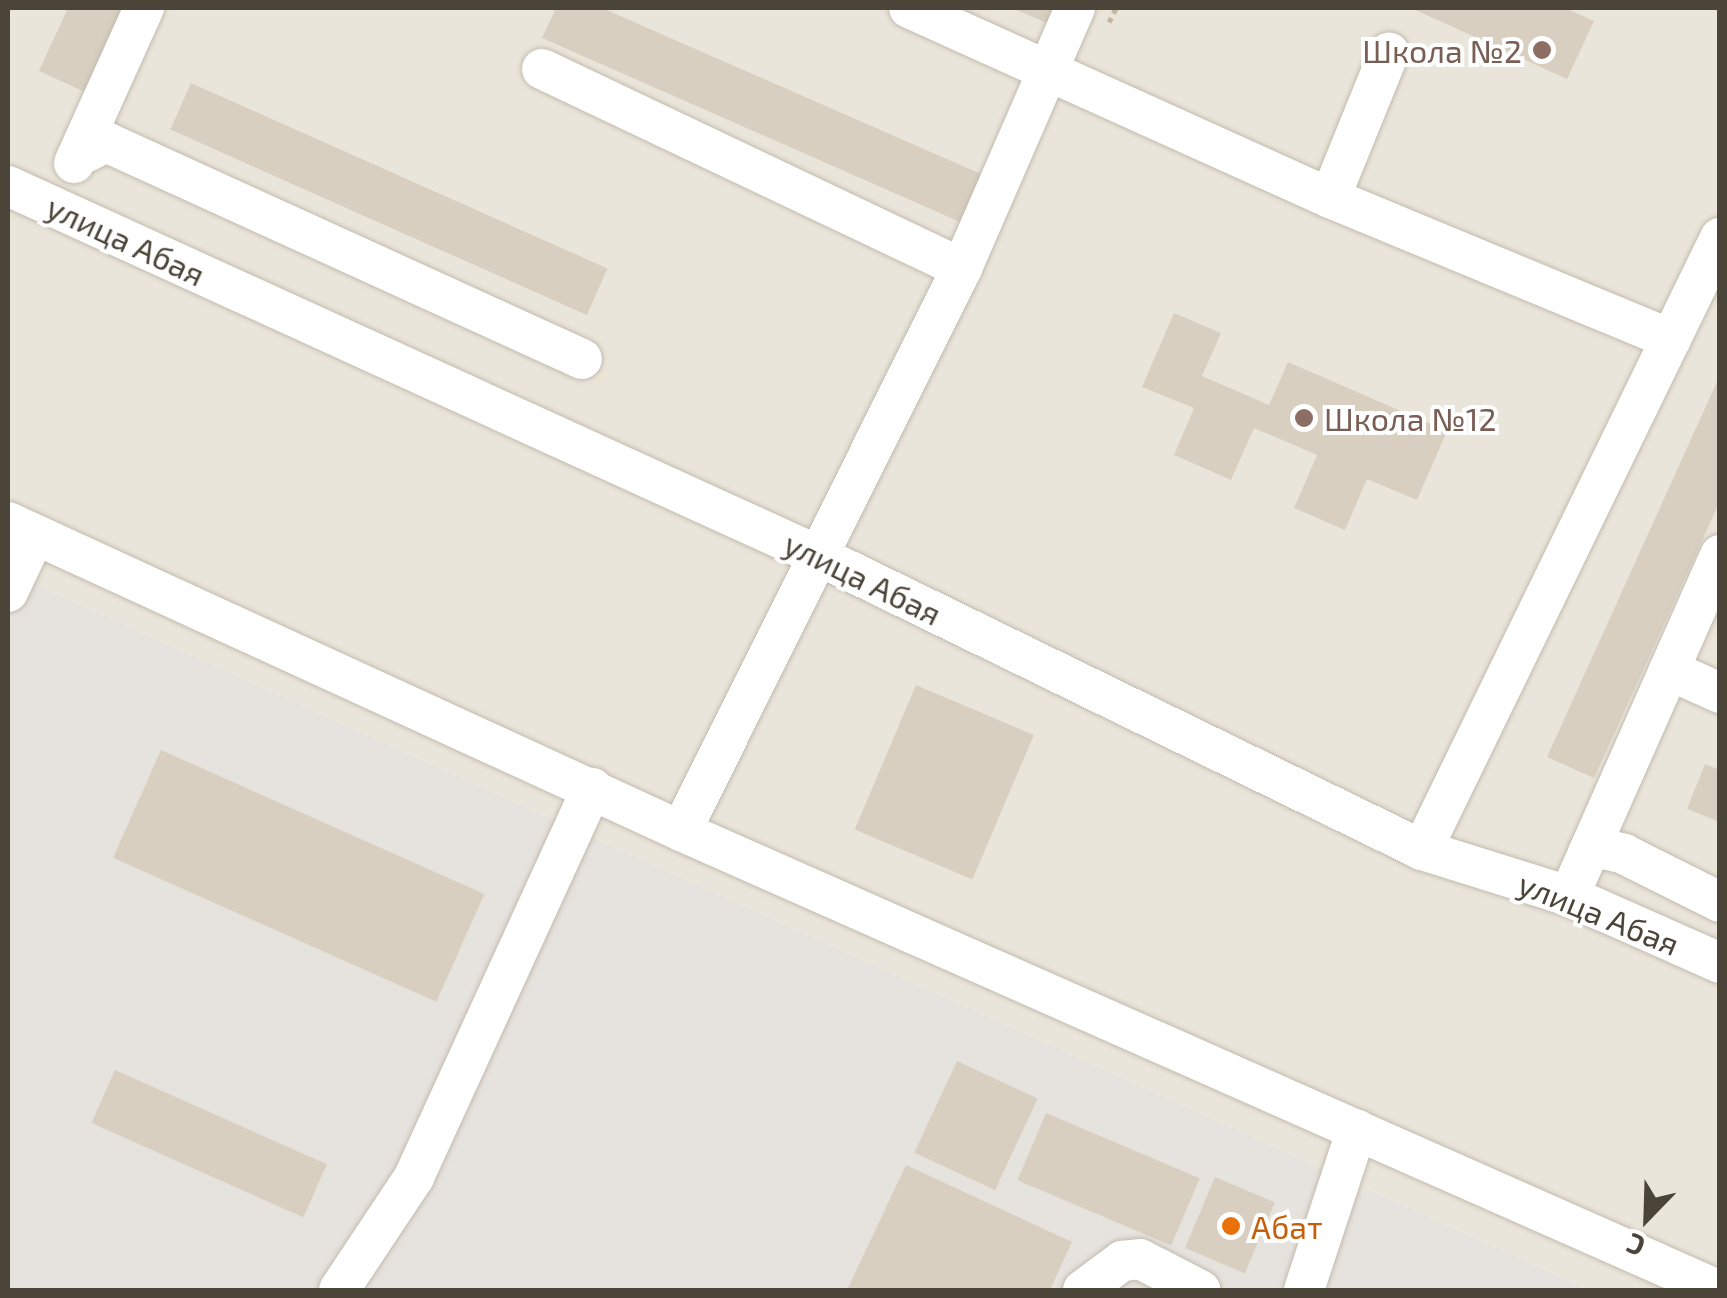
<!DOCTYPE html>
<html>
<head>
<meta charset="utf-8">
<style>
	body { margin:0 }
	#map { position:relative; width:1727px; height:1298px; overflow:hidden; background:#f6f3ec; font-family:"Exo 2",sans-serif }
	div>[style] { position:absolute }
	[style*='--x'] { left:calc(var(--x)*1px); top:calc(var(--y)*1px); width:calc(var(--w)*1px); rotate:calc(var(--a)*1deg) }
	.residential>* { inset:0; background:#eae5da }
	.industrial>* { inset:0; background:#e6e2dd }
	.building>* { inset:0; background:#d8cfc1; transform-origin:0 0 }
	.path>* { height:5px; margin-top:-2.5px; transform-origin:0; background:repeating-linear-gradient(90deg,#c4b79f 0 5px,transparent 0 10px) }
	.roads { filter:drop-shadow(0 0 2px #c2bbae) drop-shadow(0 0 2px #c2bbae) }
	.minor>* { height:40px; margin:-20px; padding:0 20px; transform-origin:20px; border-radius:20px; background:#fff }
	.dots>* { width:28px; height:28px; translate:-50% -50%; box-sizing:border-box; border:5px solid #fff; border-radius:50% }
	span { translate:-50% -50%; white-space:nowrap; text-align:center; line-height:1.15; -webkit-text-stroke:8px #fff; paint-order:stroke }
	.education-label { font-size:32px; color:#785e54 }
	.right { translate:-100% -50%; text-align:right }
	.left { translate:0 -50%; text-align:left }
	.street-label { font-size:32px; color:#4b4439 }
	.food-label { font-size:32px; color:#c56008 }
	.frame { position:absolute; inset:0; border:10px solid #4b4439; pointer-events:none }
	.north { position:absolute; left:1597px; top:1168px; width:100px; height:100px; -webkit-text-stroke:8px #fff; paint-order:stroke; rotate:203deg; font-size:28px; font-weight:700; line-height:40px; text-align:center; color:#4b4439 }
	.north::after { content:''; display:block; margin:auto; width:35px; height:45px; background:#4b4439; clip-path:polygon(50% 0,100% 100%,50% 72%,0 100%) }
</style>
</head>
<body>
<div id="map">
	<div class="residential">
		<i style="clip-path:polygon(8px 8px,1719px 8px,1719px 1290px,1590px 1290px,8px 572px)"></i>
	</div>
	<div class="industrial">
		<i style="clip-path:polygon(8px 572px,1590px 1290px,8px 1290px)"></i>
	</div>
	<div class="building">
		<i style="clip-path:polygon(68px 8px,125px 8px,87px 93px,39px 71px)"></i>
		<i style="clip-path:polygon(556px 8px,602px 8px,981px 174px,960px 222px,542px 38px)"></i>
		<i style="clip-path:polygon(1012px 8px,1054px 8px,1047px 23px)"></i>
		<i style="clip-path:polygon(1411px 8px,1565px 8px,1594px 21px,1567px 79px)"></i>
		<i style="left:191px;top:83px;width:456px;height:51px;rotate:24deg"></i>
		<i style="clip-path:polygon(1174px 313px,1221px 333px,1202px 376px,1269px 405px,1288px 362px,1447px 431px,1417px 500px,1367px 479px,1345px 530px,1294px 508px,1317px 455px,1254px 428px,1231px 480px,1174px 455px,1194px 408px,1142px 387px)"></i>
		<i style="clip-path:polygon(1720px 375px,1720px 501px,1594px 778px,1547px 757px)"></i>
		<i style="left:916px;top:685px;width:128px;height:157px;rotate:23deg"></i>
		<i style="left:161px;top:750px;width:354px;height:118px;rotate:24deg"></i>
		<i style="clip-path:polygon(1705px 764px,1720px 770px,1720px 822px,1687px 809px)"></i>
		<i style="left:957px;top:1061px;width:89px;height:101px;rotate:25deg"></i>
		<i style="left:115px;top:1070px;width:232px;height:58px;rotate:24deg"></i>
		<i style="left:1046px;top:1113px;width:167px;height:73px;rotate:23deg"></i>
		<i style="clip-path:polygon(906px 1165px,1072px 1242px,1050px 1290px,847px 1290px)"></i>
		<i style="left:1215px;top:1177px;width:65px;height:77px;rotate:23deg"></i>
	</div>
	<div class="path">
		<i style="--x:1109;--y:22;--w:16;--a:-63"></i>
	</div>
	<div class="roads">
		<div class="minor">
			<i style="--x:909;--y:8;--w:462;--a:24.3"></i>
			<i style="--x:1330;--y:198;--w:157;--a:-67.9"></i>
			<i style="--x:542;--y:69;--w:465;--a:25.4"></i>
			<i style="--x:77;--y:157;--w:33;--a:-27"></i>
			<i style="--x:106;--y:142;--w:523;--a:24.51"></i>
			<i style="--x:74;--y:163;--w:170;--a:-65.7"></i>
			<i style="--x:8;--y:186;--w:889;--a:24.52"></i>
			<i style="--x:817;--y:555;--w:673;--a:25.99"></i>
			<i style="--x:1422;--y:850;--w:154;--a:17.4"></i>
			<i style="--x:1569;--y:896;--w:165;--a:23.9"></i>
			<i style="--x:1330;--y:198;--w:369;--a:22.5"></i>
			<i style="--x:8;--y:522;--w:741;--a:24.66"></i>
			<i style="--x:681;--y:831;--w:1134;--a:23.88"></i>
			<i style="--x:8;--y:592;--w:63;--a:-64.7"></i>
			<i style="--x:1669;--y:670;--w:56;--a:24.3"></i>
			<i style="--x:681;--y:831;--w:629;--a:-63.48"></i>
			<i style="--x:962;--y:268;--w:283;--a:-66.5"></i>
			<i style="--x:1422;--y:850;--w:681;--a:-64.04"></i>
			<i style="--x:1588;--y:853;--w:12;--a:-24"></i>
			<i style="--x:1599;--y:848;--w:26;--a:13"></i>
			<i style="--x:1624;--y:854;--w:107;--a:26.6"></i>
			<i style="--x:1569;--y:896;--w:373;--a:-66.1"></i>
			<i style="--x:339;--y:1290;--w:136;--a:-56.4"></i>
			<i style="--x:414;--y:1177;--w:428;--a:-65.4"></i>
			<i style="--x:1083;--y:1290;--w:49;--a:-36.6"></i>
			<i style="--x:1122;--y:1261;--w:18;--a:-6"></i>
			<i style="--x:1140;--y:1259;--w:68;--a:27.3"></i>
			<i style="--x:1304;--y:1290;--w:169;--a:-71.8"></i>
		</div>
	</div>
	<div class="dots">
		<i style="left:1542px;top:50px;background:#8d6e63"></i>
		<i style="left:1304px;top:418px;background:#8d6e63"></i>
		<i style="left:1231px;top:1226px;background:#e8710a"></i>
	</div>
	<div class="education-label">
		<span class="right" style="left:1522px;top:50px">Школа №2</span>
		<span class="left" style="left:1324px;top:418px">Школа №12</span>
	</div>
	<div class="street-label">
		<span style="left:126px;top:240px;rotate:25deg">улица Абая</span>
		<span style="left:863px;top:578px;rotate:26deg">улица Абая</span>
		<span style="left:1599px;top:913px;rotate:22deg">улица Абая</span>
	</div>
	<div class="food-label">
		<span class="left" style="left:1251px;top:1226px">Абат</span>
	</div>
	<div class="frame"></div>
	<div class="north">С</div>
</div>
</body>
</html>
